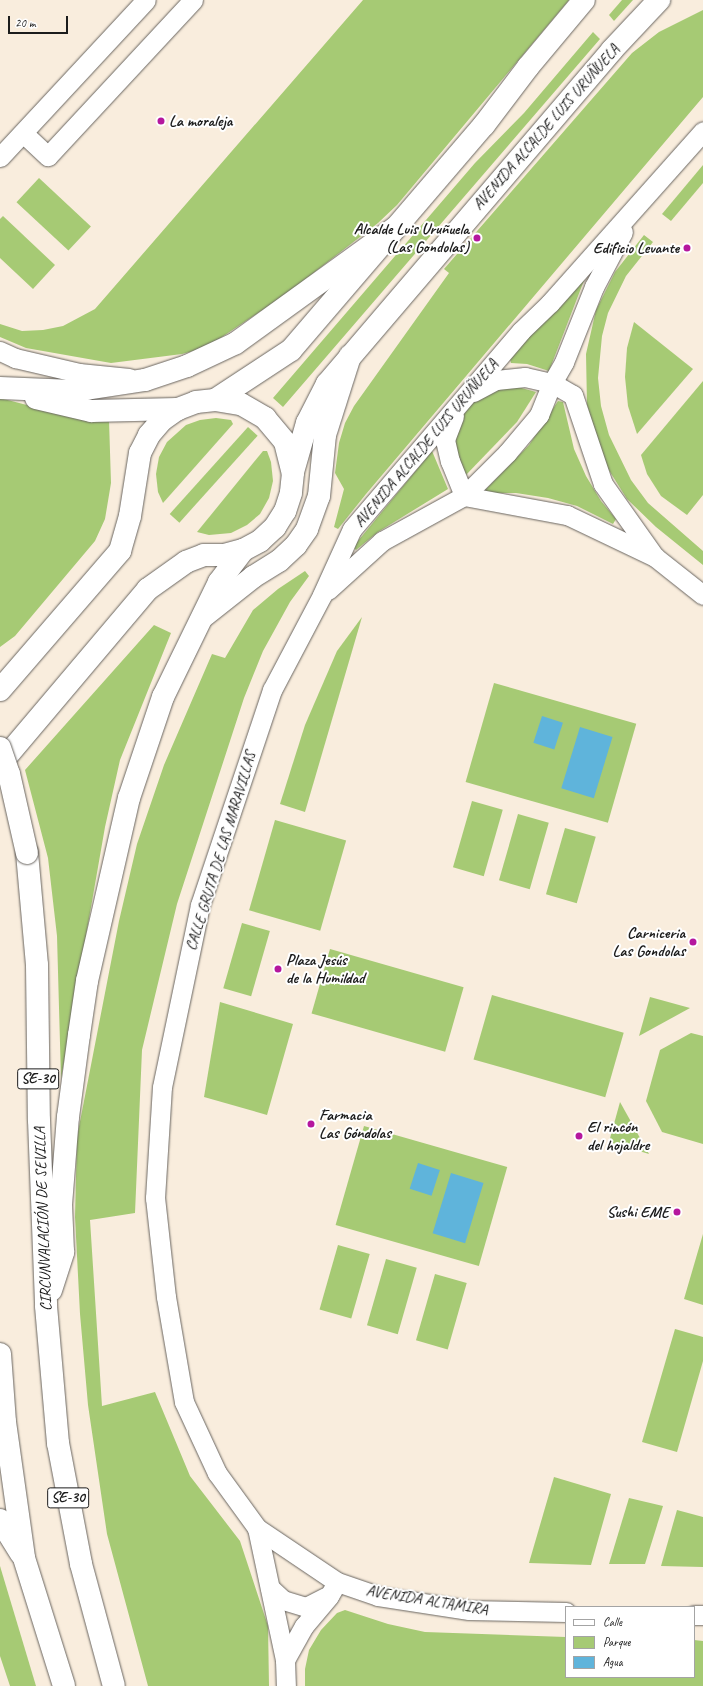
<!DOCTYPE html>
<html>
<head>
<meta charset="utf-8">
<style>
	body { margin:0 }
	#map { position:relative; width:703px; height:1686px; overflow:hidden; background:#f9eddd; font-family:Caveat,sans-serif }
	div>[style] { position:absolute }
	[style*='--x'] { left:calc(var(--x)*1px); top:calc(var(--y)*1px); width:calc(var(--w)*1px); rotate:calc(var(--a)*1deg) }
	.green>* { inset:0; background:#a6ca74; transform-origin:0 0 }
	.water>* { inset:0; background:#5fb4db; transform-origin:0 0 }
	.roads { filter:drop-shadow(0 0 1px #696560) drop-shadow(0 0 1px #696560) }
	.minor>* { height:19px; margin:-9.5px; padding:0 9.5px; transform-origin:9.5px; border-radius:9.5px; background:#fff }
	.primary>* { height:22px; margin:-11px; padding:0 11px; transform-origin:11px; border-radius:11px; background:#fff }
	.motorway>* { height:22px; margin:-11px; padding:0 11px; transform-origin:11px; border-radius:11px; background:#fff }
	.bridges { filter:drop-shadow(0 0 1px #696560) drop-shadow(0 0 1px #696560) }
	.motorway-bridge>* { height:22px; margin:-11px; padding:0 11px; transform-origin:11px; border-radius:11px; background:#fff }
	.dots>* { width:11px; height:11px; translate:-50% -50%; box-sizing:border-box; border:2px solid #fff; border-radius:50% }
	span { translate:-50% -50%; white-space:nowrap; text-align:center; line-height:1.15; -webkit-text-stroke:4px #fff; paint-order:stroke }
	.shield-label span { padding:1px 3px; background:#fff; border:1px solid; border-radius:3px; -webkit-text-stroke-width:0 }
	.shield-label { font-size:15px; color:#1c1c1c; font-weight:700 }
	.poi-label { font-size:16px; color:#1c1c1c; font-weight:700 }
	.left { translate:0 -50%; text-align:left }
	.right { translate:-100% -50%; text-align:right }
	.street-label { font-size:16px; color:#1c1c1c }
	.legend { position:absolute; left:565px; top:1606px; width:130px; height:72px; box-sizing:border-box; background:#fff; border:1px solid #a4a4a4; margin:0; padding:5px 7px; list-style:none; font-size:12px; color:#1c1c1c }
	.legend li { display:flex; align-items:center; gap:8px; height:20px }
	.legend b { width:20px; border:1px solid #a4a4a4 }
	.scale { position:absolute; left:8px; top:16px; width:60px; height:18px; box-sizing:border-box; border:2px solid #1c1c1c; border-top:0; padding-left:5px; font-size:12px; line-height:14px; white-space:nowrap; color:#1c1c1c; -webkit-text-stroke:3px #fff; paint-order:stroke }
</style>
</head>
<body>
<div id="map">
	<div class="green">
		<i style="clip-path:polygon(363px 0,569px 0,397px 205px,378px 223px,285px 295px,219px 339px,201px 349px,182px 354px,111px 363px,26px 348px,0 337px,0 324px,22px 331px,43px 330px,63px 326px,95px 309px)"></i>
		<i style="clip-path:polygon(622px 0,633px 0,614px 21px,609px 15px)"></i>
		<i style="clip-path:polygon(703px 10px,703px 97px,366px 494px,338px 529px,334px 527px,344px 489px,335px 473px,339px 443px,345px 423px,354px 406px,449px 273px,444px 269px,632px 53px,659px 32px)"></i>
		<i style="clip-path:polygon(593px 32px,600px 39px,283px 407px,273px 398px,475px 163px,524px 113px)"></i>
		<i style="clip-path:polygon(703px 165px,703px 183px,671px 221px,662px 214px)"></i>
		<i style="left:39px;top:178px;width:71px;height:33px;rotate:43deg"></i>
		<i style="clip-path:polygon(3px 216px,55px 265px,33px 289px,0 258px,0 219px)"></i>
		<i style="clip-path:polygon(644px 235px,653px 242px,626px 276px,608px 313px,602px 336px,598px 378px,601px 406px,609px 435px,631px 480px,648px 503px,703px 551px,703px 565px,656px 527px,627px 499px,605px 464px,587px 405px,586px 354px,596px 310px,615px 272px)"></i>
		<i style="clip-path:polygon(581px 275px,585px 278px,549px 371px,527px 364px,511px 363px,510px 359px)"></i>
		<i style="clip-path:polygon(634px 322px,693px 369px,637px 434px,628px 406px,625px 377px,627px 348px)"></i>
		<i style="clip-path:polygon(703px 381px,703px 495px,687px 515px,661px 496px,647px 474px,641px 455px)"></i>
		<i style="clip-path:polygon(518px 387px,536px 392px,517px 422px,465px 476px,457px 460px,455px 440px,461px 418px,474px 401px,496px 389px)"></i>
		<i style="clip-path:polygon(0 398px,69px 416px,109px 420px,111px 483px,105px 519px,95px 541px,15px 636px,0 647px)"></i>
		<i style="clip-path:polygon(558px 401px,563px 402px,574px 449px,586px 476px,601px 501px,616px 519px,613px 524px,577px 506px,548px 498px,516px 493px,487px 493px,485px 490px,529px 445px)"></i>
		<i style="clip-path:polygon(216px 418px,231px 420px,233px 424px,163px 503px,158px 492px,156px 474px,159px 457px,167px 442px,186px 425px,200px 420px)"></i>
		<i style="left:248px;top:427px;width:13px;height:117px;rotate:42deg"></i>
		<i style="clip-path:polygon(263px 451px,267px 451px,271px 462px,273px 481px,269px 498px,260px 514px,247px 525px,231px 533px,209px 535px,197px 532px)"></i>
		<i style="clip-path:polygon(432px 451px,448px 489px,378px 532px,356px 550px,353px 547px)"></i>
		<i style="clip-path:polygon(305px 571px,309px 576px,290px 602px,263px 651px,244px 698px,177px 904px,142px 1050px,135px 1213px,90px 1220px,102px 1406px,155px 1392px,190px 1476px,240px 1541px,268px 1626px,269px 1686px,148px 1686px,107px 1534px,88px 1405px,80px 1314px,75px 1217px,77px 1137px,119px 921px,137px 844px,164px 765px,212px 654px,225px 658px,253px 610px,278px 589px)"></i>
		<i style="clip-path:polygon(362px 617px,305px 812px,280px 804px,305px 725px,337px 651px)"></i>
		<i style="clip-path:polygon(154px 625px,171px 633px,120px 760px,105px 827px,61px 1079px,57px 936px,48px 858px,25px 770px)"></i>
		<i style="left:494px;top:683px;width:148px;height:103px;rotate:16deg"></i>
		<i style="left:472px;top:801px;width:32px;height:69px;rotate:16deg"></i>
		<i style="left:518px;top:814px;width:32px;height:69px;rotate:16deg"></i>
		<i style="left:275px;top:820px;width:74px;height:94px;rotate:16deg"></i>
		<i style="left:565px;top:828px;width:32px;height:69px;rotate:16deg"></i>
		<i style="left:242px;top:923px;width:29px;height:68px;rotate:16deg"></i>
		<i style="left:330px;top:949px;width:139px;height:67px;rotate:16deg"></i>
		<i style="left:492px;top:995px;width:137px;height:67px;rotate:16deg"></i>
		<i style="clip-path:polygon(650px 997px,690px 1008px,639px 1036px)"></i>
		<i style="clip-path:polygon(220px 1002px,293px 1024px,267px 1115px,204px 1097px)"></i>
		<i style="clip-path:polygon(691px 1033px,703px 1036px,703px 1144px,662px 1132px,646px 1101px,660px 1050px)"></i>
		<i style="clip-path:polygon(620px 1102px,649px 1154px,609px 1142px)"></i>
		<i style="left:364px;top:1126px;width:149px;height:103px;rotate:16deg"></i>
		<i style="clip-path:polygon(703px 1234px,703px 1305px,684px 1299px)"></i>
		<i style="left:338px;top:1245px;width:33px;height:67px;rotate:16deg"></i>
		<i style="left:386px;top:1259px;width:32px;height:69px;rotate:16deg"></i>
		<i style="left:435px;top:1274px;width:33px;height:69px;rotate:16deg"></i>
		<i style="clip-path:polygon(675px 1329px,703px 1337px,703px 1361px,677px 1452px,642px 1442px)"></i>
		<i style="clip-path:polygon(554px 1477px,611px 1494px,591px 1565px,529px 1563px)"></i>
		<i style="clip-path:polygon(629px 1498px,663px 1506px,645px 1564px,609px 1564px)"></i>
		<i style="clip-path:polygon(677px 1510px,703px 1517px,703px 1567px,661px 1566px)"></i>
		<i style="clip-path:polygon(0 1566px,36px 1686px,10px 1686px,0 1656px)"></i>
		<i style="clip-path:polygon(345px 1610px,388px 1624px,425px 1632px,566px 1637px,566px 1677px,694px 1677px,694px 1640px,703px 1641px,703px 1686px,305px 1686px,305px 1669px,309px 1650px,321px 1630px,337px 1613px)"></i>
	</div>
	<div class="water">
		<i style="left:542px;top:716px;width:22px;height:28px;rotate:18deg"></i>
		<i style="left:580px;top:727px;width:34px;height:64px;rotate:17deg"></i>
		<i style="left:418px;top:1163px;width:23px;height:27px;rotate:18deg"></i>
		<i style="left:451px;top:1173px;width:34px;height:63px;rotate:17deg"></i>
	</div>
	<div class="roads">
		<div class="minor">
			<i style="--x:23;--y:133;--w:34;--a:43"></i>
			<i style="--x:48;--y:156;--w:213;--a:-47.1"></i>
			<i style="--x:0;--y:157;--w:214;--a:-47.1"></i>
			<i style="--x:0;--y:351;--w:17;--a:25"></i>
			<i style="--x:15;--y:358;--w:66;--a:13.2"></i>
			<i style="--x:79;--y:373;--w:50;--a:5.7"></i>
			<i style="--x:473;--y:392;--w:26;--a:-28"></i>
			<i style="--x:496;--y:380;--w:29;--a:-6"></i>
			<i style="--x:525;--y:377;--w:28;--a:13"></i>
			<i style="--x:552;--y:383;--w:24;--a:30"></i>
			<i style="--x:573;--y:395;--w:94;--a:71.4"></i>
			<i style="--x:603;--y:484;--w:88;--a:54.7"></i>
			<i style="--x:454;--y:416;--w:26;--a:111"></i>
			<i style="--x:445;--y:440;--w:22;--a:77"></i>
			<i style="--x:450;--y:461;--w:38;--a:68"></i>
			<i style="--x:464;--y:496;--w:105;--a:10.5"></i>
			<i style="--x:567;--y:515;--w:98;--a:25.5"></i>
			<i style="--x:655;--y:557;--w:61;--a:38.4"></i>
			<i style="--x:328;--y:590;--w:73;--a:-42.2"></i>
			<i style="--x:382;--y:541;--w:94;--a:-28.8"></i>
			<i style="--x:464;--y:496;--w:61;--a:-45"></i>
			<i style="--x:507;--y:453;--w:50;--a:-49.9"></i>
			<i style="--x:539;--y:415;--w:35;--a:-68"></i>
			<i style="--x:552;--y:383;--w:24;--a:-60"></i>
			<i style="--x:564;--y:362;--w:81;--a:-68.2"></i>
			<i style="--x:594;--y:287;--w:62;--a:-62.2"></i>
			<i style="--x:257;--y:1528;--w:135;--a:78"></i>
			<i style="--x:285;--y:1660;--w:26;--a:88"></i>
			<i style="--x:270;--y:1588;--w:18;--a:43"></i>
			<i style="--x:283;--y:1600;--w:24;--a:17"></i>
			<i style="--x:306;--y:1607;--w:22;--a:-27"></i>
			<i style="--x:566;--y:1612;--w:97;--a:-178.8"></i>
			<i style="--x:469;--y:1610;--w:92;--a:-171.3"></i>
			<i style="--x:378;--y:1596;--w:43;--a:-161.1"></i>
			<i style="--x:337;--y:1582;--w:97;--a:-146"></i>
			<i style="--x:257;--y:1528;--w:68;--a:-126"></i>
			<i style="--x:217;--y:1473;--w:78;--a:-114.9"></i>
			<i style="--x:184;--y:1402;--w:107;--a:-99.7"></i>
			<i style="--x:166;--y:1297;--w:100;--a:-96.3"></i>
			<i style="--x:155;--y:1198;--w:111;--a:-86.4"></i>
			<i style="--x:162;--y:1087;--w:186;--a:-78.2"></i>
			<i style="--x:200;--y:905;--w:227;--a:-71.5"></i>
			<i style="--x:272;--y:690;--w:107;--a:-62.2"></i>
			<i style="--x:322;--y:595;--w:72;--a:-65.6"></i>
			<i style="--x:352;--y:529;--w:260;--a:-49.5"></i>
			<i style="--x:521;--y:331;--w:40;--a:-44"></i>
			<i style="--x:550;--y:303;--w:230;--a:-48.3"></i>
			<i style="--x:694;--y:1615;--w:9;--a:0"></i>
			<i style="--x:285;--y:1660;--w:39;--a:-61"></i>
			<i style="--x:304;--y:1626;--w:39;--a:-50"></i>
			<i style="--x:329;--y:1596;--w:16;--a:-60"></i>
		</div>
		<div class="primary">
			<i style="--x:215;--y:400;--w:91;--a:-33.3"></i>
			<i style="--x:291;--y:350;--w:296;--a:-49.4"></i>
			<i style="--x:484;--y:125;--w:73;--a:-52.8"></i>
			<i style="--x:528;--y:67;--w:87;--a:-50.1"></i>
			<i style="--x:293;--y:472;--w:51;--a:-74.1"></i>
			<i style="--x:307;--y:423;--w:44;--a:-62.9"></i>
			<i style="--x:327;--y:384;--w:439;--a:-49.5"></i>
			<i style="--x:612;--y:50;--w:69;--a:-46.8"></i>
			<i style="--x:0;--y:690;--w:184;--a:-49.2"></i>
			<i style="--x:120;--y:551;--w:36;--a:-74"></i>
			<i style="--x:130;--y:516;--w:64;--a:-81"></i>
			<i style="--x:140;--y:453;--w:20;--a:-63"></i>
			<i style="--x:149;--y:435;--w:20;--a:-49"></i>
			<i style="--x:162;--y:420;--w:19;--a:-35"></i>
			<i style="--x:178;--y:409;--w:19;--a:-21"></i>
			<i style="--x:196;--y:402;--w:19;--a:-6"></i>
			<i style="--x:215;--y:400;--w:26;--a:9"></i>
			<i style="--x:241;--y:404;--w:28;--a:30"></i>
			<i style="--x:265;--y:418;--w:31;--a:50"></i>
			<i style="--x:285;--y:442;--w:32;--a:76"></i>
			<i style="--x:293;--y:473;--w:20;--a:96"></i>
			<i style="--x:291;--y:493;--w:19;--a:108"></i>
			<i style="--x:285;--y:511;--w:19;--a:122"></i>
			<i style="--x:275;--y:527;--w:21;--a:137"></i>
			<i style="--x:260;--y:541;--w:19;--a:152"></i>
			<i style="--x:243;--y:550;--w:20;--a:165"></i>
			<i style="--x:224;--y:555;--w:20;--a:180"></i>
			<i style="--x:204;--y:555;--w:19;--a:159"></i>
			<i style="--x:186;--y:562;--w:47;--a:144.6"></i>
			<i style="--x:148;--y:589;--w:229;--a:130.2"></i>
		</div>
		<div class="motorway">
			<i style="--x:0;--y:388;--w:73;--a:2.4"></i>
			<i style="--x:73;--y:391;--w:73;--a:-8.7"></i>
			<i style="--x:145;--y:380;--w:44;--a:-18.4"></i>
			<i style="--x:187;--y:366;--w:54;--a:-25.1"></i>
			<i style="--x:236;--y:343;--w:196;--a:-35.9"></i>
			<i style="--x:36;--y:398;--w:57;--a:13.3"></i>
			<i style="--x:91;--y:411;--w:87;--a:-1.3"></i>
			<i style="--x:204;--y:616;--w:63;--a:-38.5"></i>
			<i style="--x:253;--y:577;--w:31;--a:-32"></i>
			<i style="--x:279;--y:561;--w:23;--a:-43"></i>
			<i style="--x:296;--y:545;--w:19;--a:-55"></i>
			<i style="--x:307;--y:529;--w:35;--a:-70"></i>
			<i style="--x:319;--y:496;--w:61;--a:-84.4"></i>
			<i style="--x:325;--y:435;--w:83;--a:-72.4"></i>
			<i style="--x:27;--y:853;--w:112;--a:84.9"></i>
			<i style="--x:37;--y:965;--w:155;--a:89.3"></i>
			<i style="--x:39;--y:1120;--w:186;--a:87.8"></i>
			<i style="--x:46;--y:1306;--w:138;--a:85"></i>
			<i style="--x:58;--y:1443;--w:123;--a:79.2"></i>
			<i style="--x:81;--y:1564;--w:126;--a:74.9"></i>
			<i style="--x:51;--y:1290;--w:40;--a:-72"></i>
			<i style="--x:63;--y:1252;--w:47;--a:-92.4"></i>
			<i style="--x:61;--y:1205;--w:88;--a:-85.5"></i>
			<i style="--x:68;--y:1117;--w:83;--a:-82.4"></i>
			<i style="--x:79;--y:1035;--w:55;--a:-81.6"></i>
			<i style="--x:87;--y:981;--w:188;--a:-77.1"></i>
			<i style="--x:129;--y:798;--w:107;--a:-71.4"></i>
			<i style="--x:163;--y:697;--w:128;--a:-64"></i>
			<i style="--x:219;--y:582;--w:40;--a:-53"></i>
			<i style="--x:0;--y:1354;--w:68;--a:85.8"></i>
			<i style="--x:5;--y:1422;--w:137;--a:82"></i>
			<i style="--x:24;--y:1558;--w:134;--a:72.6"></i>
			<i style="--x:0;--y:1520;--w:39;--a:58"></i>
		</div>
	</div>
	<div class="bridges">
		<div class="motorway-bridge">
			<i style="--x:0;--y:748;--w:28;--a:71"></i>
			<i style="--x:9;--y:774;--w:81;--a:77.2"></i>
		</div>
	</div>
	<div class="dots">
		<i style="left:161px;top:121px;background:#b5179e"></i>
		<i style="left:477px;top:238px;background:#b5179e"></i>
		<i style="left:687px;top:248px;background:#b5179e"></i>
		<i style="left:693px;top:942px;background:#b5179e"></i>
		<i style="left:278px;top:969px;background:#b5179e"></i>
		<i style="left:311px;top:1124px;background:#b5179e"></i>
		<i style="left:579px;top:1136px;background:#b5179e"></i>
		<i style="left:677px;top:1212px;background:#b5179e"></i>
	</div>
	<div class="shield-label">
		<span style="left:38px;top:1079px">SE-30</span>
		<span style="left:68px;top:1498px">SE-30</span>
	</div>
	<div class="poi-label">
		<span class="left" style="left:169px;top:121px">La moraleja</span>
		<span class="right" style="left:469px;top:238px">Alcalde Luis Uruñuela<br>(Las Gondolas)</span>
		<span class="right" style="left:679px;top:248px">Edificio Levante</span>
		<span class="right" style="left:685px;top:942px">Carniceria<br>Las Gondolas</span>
		<span class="left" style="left:286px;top:969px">Plaza Jesús<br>de la Humildad</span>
		<span class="left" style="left:319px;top:1124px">Farmacia<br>Las Góndolas</span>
		<span class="left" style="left:587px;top:1136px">El rincón<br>del hojaldre</span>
		<span class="right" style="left:669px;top:1212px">Sushi EME</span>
	</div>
	<div class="street-label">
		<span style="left:546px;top:127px;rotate:-49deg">AVENIDA ALCALDE LUIS URUÑUELA</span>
		<span style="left:426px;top:443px;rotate:-50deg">AVENIDA ALCALDE LUIS URUÑUELA</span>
		<span style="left:221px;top:851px;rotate:-73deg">CALLE GRUTA DE LAS MARAVILLAS</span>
		<span style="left:43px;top:1219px;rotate:-92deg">CIRCUNVALACIÓN DE SEVILLA</span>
		<span style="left:427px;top:1600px;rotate:9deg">AVENIDA ALTAMIRA</span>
	</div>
	<ul class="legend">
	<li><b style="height:5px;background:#fff"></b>Calle</li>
	<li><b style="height:11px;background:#a6ca74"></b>Parque</li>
	<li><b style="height:11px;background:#5fb4db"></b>Agua</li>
	</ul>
	<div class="scale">20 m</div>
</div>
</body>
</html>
